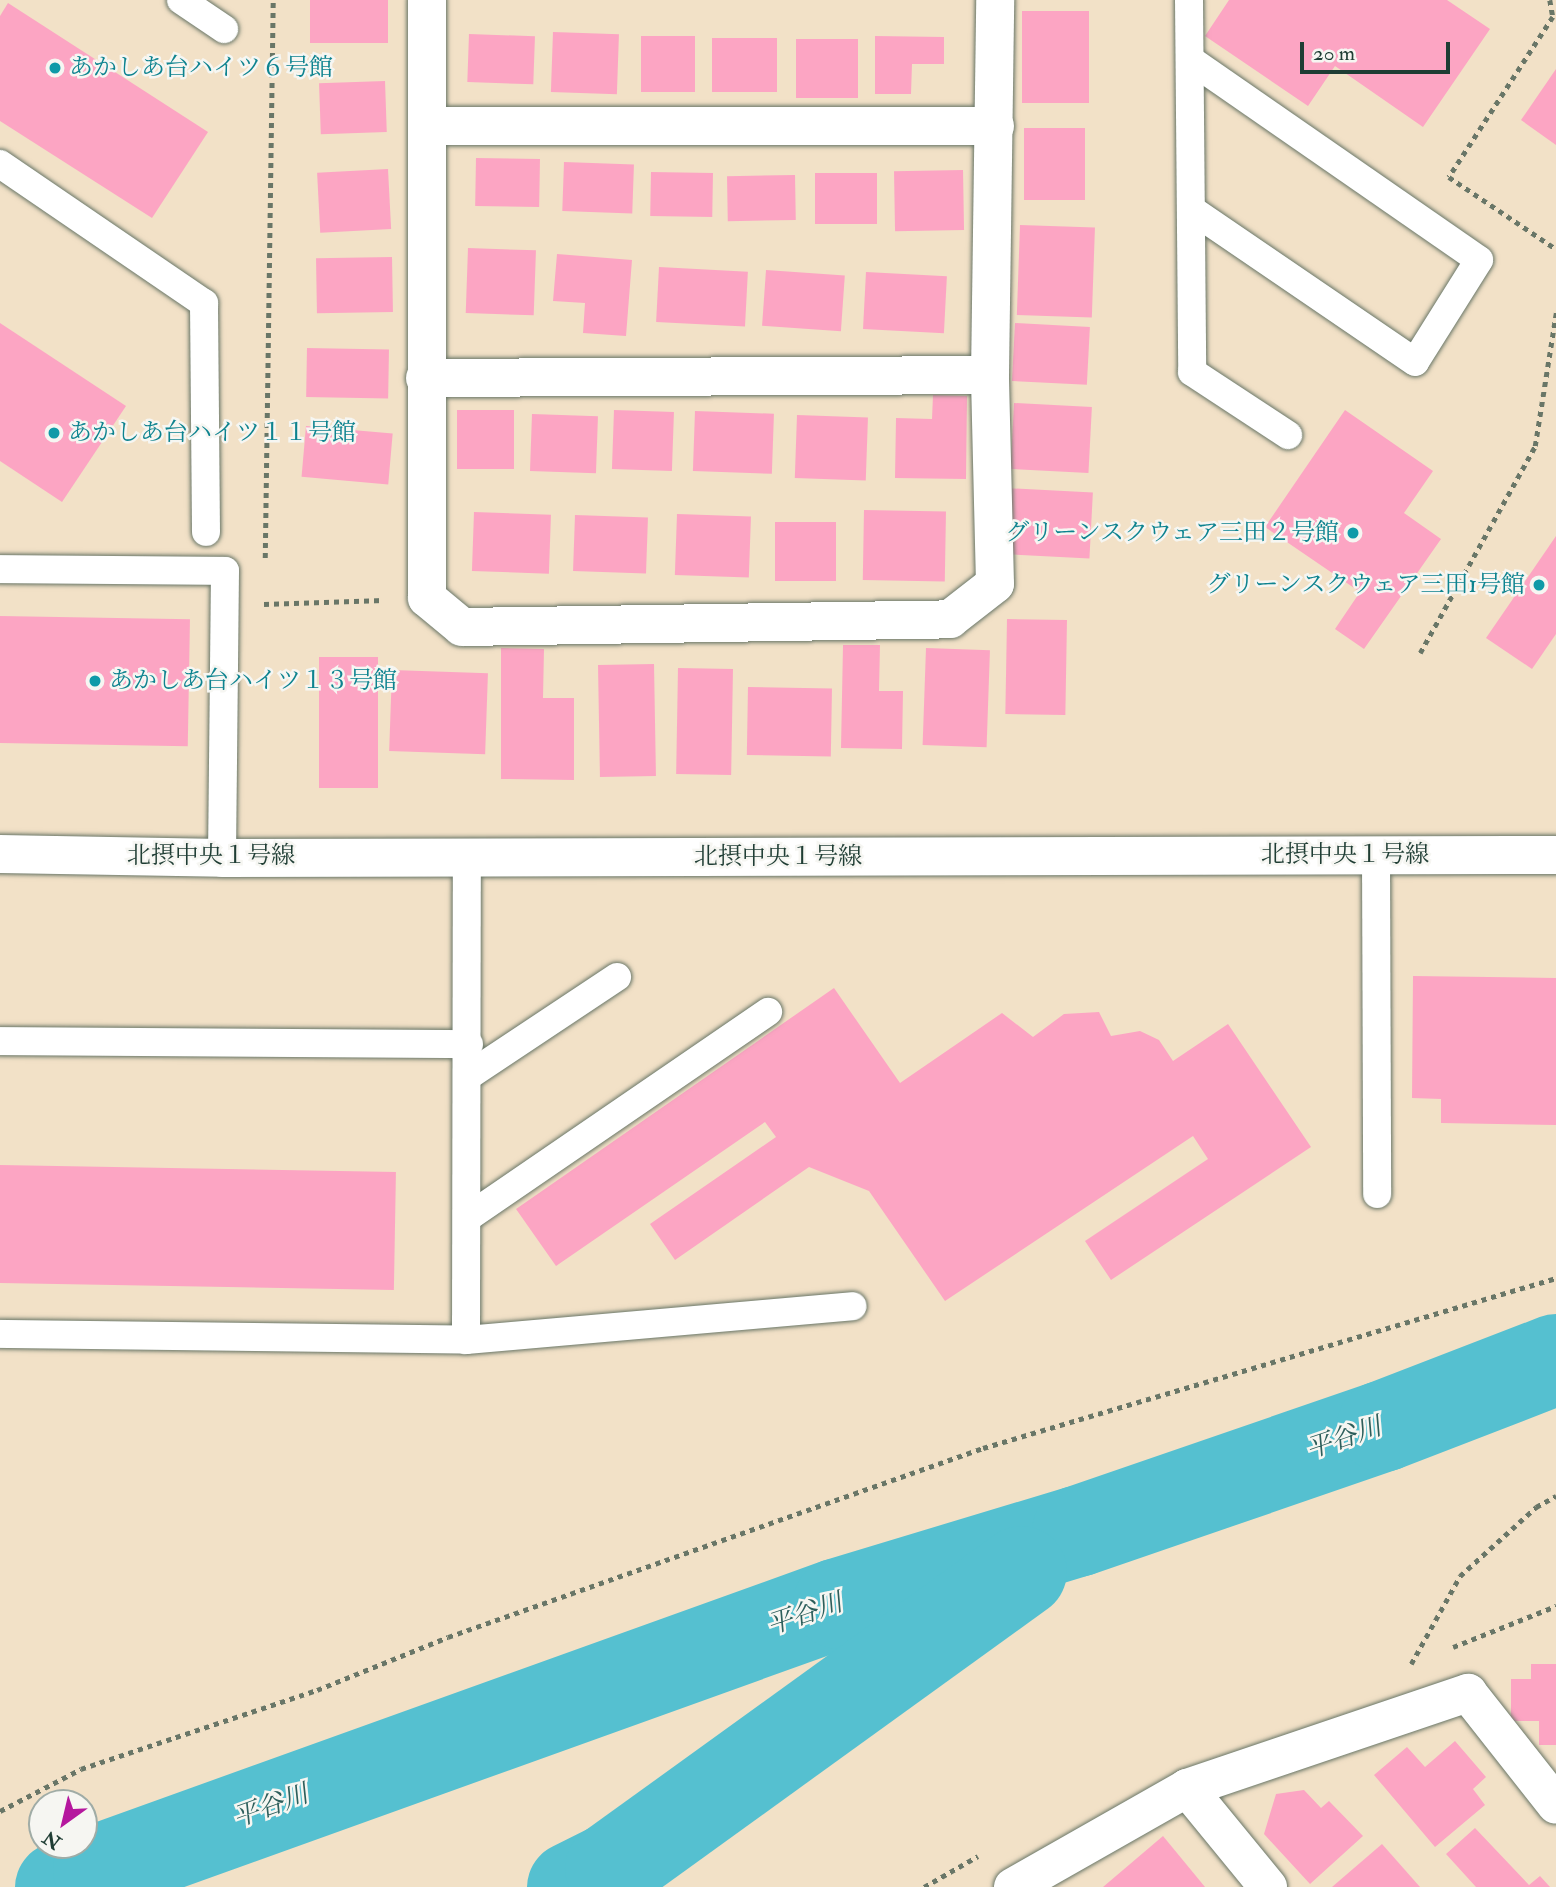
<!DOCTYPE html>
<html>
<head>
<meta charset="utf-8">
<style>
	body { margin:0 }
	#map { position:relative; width:1556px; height:1887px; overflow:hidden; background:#f2e1c7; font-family:"IM FELL Double Pica","Noto Serif JP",serif }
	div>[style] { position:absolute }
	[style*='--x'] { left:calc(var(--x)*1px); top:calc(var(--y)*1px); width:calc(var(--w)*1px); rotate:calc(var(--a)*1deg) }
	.river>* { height:91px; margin:-45.5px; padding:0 45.5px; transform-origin:45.5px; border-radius:45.5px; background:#55c0d0 }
	.building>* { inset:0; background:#fca5c3; transform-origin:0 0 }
	.path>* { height:4.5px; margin-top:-2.25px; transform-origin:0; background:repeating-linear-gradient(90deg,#697667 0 5px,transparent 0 10px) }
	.roads { filter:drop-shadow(0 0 2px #697667) drop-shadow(0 0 2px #697667) }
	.service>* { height:28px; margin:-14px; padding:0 14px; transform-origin:14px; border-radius:14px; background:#fff }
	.minor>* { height:38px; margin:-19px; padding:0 19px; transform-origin:19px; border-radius:19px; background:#fff }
	.tertiary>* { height:38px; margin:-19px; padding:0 19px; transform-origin:19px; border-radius:19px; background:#fff }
	.dots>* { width:19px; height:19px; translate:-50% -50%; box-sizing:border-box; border:4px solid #f6f6f2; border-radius:50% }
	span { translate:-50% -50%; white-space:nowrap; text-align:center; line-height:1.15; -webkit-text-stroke:5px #f6f6f2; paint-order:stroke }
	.culture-label { font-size:24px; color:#0d838f }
	.left { translate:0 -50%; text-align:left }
	.right { translate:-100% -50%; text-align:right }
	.street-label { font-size:24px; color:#1f3d34 }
	.water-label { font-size:26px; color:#2c5e5b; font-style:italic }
	.north { position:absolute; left:28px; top:1789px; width:70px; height:70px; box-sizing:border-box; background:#f6f6f2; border:2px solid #a0aca6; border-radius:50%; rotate:214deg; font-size:19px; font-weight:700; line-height:28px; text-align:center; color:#1f3d34 }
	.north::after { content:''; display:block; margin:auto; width:24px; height:32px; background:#b5179e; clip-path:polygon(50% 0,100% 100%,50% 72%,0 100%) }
	.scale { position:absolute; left:1300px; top:42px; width:150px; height:32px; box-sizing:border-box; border:4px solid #1f3d34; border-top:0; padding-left:9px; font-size:21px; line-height:24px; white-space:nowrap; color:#1f3d34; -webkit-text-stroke:5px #f6f6f2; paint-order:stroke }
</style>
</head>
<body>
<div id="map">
	<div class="river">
		<i style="--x:60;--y:1887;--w:42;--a:-25.3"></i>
		<i style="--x:98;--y:1869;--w:786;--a:-19.77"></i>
		<i style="--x:838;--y:1603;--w:250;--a:-16.8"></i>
		<i style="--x:1077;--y:1531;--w:323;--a:-19"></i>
		<i style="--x:1382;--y:1426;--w:186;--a:-21.1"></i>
		<i style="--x:572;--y:1887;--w:42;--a:-26.6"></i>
		<i style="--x:610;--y:1868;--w:507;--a:-35.85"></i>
	</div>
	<div class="building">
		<i style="left:310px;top:0;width:78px;height:43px"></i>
		<i style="clip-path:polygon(1229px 0,1447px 0,1490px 29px,1423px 127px,1335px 66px,1308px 106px,1205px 36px)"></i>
		<i style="clip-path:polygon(8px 3px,208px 132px,152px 218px,0 121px,0 16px)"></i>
		<i style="left:1022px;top:11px;width:67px;height:92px"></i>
		<i style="left:553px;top:32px;width:66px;height:60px;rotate:2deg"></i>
		<i style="left:469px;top:34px;width:66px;height:48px;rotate:2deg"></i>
		<i style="left:695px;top:36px;width:56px;height:54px;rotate:90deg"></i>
		<i style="clip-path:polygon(875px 36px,944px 37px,944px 64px,912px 64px,911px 94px,875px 94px)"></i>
		<i style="left:777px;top:38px;width:54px;height:65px;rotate:90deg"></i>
		<i style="left:858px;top:39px;width:59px;height:62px;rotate:90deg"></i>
		<i style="clip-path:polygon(1556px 69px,1556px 145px,1521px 120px)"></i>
		<i style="left:385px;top:81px;width:51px;height:66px;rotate:88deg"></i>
		<i style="left:1024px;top:128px;width:61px;height:72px"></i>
		<i style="left:476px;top:158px;width:64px;height:48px;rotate:1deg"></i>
		<i style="left:564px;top:162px;width:70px;height:49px;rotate:2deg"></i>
		<i style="left:388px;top:169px;width:60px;height:71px;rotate:87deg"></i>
		<i style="left:963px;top:170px;width:60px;height:69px;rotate:89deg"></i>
		<i style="left:651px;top:172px;width:62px;height:44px;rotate:1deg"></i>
		<i style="left:815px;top:173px;width:62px;height:51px"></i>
		<i style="left:795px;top:175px;width:45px;height:68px;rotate:89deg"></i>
		<i style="left:1020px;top:225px;width:75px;height:90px;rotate:2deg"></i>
		<i style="left:468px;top:248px;width:68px;height:65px;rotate:2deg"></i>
		<i style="clip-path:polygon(557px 254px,632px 260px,626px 336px,583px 333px,585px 303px,553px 301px)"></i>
		<i style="left:392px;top:257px;width:55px;height:76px;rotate:89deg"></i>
		<i style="left:659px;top:267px;width:89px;height:55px;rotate:3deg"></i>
		<i style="left:766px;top:270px;width:79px;height:56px;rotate:4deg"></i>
		<i style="left:866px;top:272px;width:81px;height:57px;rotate:3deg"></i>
		<i style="clip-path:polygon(0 323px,126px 406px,62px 502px,0 461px)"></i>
		<i style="left:1015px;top:323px;width:75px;height:58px;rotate:3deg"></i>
		<i style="left:307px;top:348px;width:82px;height:49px;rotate:1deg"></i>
		<i style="clip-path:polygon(933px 395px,967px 396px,966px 479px,895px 478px,896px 418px,932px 419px)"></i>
		<i style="left:1014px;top:403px;width:78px;height:66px;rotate:3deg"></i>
		<i style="left:457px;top:410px;width:57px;height:59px"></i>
		<i style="left:614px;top:410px;width:60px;height:59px;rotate:2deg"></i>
		<i style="clip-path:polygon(1345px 410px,1433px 471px,1404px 513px,1441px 539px,1364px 649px,1335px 629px,1360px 592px,1265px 527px)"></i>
		<i style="left:695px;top:411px;width:79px;height:60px;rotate:2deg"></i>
		<i style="left:532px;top:414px;width:66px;height:57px;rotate:2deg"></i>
		<i style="left:797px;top:415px;width:71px;height:63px;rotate:2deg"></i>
		<i style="left:306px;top:426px;width:87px;height:51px;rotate:5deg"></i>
		<i style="left:1005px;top:488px;width:88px;height:66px;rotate:3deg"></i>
		<i style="left:864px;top:510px;width:82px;height:70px;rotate:1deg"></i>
		<i style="left:474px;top:512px;width:77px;height:59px;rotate:2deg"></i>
		<i style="left:677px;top:514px;width:74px;height:61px;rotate:2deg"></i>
		<i style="left:575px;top:515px;width:73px;height:56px;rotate:2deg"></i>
		<i style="left:775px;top:522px;width:61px;height:59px"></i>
		<i style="clip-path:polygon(1556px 536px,1556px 634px,1532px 669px,1486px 638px)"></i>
		<i style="left:0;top:616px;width:190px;height:127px;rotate:1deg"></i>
		<i style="left:1007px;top:619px;width:60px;height:95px;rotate:1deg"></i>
		<i style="clip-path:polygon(843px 645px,880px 645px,879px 691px,903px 691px,902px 749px,841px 748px)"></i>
		<i style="clip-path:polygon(501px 648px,544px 649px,543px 698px,574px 698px,574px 780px,501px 779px)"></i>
		<i style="left:926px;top:648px;width:64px;height:97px;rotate:2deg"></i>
		<i style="left:319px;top:657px;width:59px;height:131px"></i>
		<i style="left:654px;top:664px;width:112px;height:56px;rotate:89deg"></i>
		<i style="left:678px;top:668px;width:55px;height:106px;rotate:1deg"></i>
		<i style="left:392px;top:670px;width:96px;height:81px;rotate:2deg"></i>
		<i style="left:748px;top:687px;width:84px;height:68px;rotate:1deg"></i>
		<i style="clip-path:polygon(1413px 976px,1556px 978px,1556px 1125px,1441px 1123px,1441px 1099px,1412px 1098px)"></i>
		<i style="clip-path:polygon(834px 988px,900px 1083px,1002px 1013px,1033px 1037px,1064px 1014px,1099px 1012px,1111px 1036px,1140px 1031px,1159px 1040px,1173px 1061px,1228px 1024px,1311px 1147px,1111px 1280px,1085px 1241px,1208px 1159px,1193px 1136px,945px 1301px,869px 1191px,809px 1167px,675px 1260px,650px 1224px,776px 1137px,765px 1122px,556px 1266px,516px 1209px)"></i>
		<i style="left:0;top:1165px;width:396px;height:118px;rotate:1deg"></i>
		<i style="clip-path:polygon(1531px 1664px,1556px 1664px,1556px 1745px,1539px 1745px,1539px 1721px,1511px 1721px,1511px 1679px,1531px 1679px)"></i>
		<i style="clip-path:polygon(1455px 1741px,1486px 1777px,1473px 1789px,1485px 1805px,1435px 1847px,1374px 1775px,1407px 1747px,1425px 1767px)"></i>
		<i style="clip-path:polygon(1304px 1790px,1321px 1808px,1329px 1801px,1363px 1836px,1310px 1884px,1264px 1834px,1276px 1794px)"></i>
		<i style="clip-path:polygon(1475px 1828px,1529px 1885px,1540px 1876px,1550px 1887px,1476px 1887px,1446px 1854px)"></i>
		<i style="clip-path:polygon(1163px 1836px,1205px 1887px,1103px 1887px)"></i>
		<i style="clip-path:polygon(1382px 1844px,1420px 1887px,1332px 1887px)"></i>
	</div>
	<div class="path">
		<i style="--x:1550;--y:0;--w:17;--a:80"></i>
		<i style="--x:1553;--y:17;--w:191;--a:123"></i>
		<i style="--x:1449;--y:177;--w:129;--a:33.9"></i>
		<i style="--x:265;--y:558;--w:558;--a:-89.18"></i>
		<i style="--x:264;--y:604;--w:120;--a:-1.9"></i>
		<i style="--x:1420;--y:653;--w:237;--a:-60.9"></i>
		<i style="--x:1535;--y:446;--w:135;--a:-81"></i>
		<i style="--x:1453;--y:1647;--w:111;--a:-21.7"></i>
		<i style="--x:1411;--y:1664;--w:101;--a:-60.9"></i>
		<i style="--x:1460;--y:1576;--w:103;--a:-42.2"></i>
		<i style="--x:1536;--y:1507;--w:23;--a:-29"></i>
		<i style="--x:0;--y:1811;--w:91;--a:-27.4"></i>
		<i style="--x:81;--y:1769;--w:249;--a:-18.5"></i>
		<i style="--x:317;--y:1690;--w:141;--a:-22"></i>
		<i style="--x:448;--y:1637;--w:567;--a:-19.46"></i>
		<i style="--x:983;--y:1448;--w:598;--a:-16.52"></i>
		<i style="--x:924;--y:1887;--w:62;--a:-29.9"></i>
	</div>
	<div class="roads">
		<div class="service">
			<i style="--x:181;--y:0;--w:52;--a:34"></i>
			<i style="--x:1189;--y:0;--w:372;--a:89.5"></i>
			<i style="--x:1192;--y:372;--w:115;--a:33.3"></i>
			<i style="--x:1192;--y:61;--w:349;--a:34.7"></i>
			<i style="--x:1479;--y:260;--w:120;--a:122.1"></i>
			<i style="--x:1415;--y:362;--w:268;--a:-145.7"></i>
			<i style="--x:0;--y:164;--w:247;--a:34.3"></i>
			<i style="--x:204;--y:303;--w:229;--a:89.5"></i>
			<i style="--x:0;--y:569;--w:225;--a:0.5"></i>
			<i style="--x:225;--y:571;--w:287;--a:90.6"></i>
			<i style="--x:1376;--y:855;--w:339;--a:89.8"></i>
			<i style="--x:0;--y:1041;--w:469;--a:0.4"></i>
			<i style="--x:468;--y:1076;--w:179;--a:-33.6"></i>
			<i style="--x:467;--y:1218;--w:365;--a:-34.4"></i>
			<i style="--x:0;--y:1334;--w:466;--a:0.7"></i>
			<i style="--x:466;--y:1340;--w:388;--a:-5"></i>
			<i style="--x:466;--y:1340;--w:483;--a:-89.9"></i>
		</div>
		<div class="minor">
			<i style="--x:427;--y:0;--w:598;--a:90"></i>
			<i style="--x:427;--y:598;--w:45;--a:39.6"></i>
			<i style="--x:462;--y:627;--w:488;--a:-0.9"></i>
			<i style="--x:950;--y:619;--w:57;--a:-37.9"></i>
			<i style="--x:995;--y:584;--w:209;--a:-91.4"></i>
			<i style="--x:990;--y:375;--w:375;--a:-89.2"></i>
			<i style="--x:428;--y:126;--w:567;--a:0"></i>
			<i style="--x:425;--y:378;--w:565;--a:-0.3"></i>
			<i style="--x:1187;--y:1788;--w:128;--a:50.7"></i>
			<i style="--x:1013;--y:1887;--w:200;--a:-29.6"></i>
			<i style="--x:1187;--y:1788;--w:297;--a:-18.7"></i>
			<i style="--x:1468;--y:1693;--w:142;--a:51.8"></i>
		</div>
		<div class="tertiary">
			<i style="--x:0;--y:854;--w:222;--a:1"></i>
			<i style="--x:222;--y:858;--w:1334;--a:-0.13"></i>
		</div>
	</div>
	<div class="dots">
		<i style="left:55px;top:68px;background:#0f9aa8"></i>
		<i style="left:54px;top:433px;background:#0f9aa8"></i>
		<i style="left:1353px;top:533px;background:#0f9aa8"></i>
		<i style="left:1539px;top:585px;background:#0f9aa8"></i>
		<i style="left:95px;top:681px;background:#0f9aa8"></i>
	</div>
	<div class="culture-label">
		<span class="left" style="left:69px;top:68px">あかしあ台ハイツ６号館</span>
		<span class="left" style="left:68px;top:433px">あかしあ台ハイツ１１号館</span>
		<span class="right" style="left:1339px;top:533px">グリーンスクウェア三田２号館</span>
		<span class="right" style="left:1525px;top:585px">グリーンスクウェア三田1号館</span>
		<span class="left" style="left:109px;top:681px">あかしあ台ハイツ１３号館</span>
	</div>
	<div class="street-label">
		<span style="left:1345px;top:855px">北摂中央１号線</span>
		<span style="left:211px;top:856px">北摂中央１号線</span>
		<span style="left:778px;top:857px">北摂中央１号線</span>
	</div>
	<div class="water-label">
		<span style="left:1344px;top:1439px;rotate:-19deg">平谷川</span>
		<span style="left:805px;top:1615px;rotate:-19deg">平谷川</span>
		<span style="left:271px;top:1807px;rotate:-20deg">平谷川</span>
	</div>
	<div class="north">N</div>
	<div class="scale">20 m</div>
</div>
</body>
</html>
